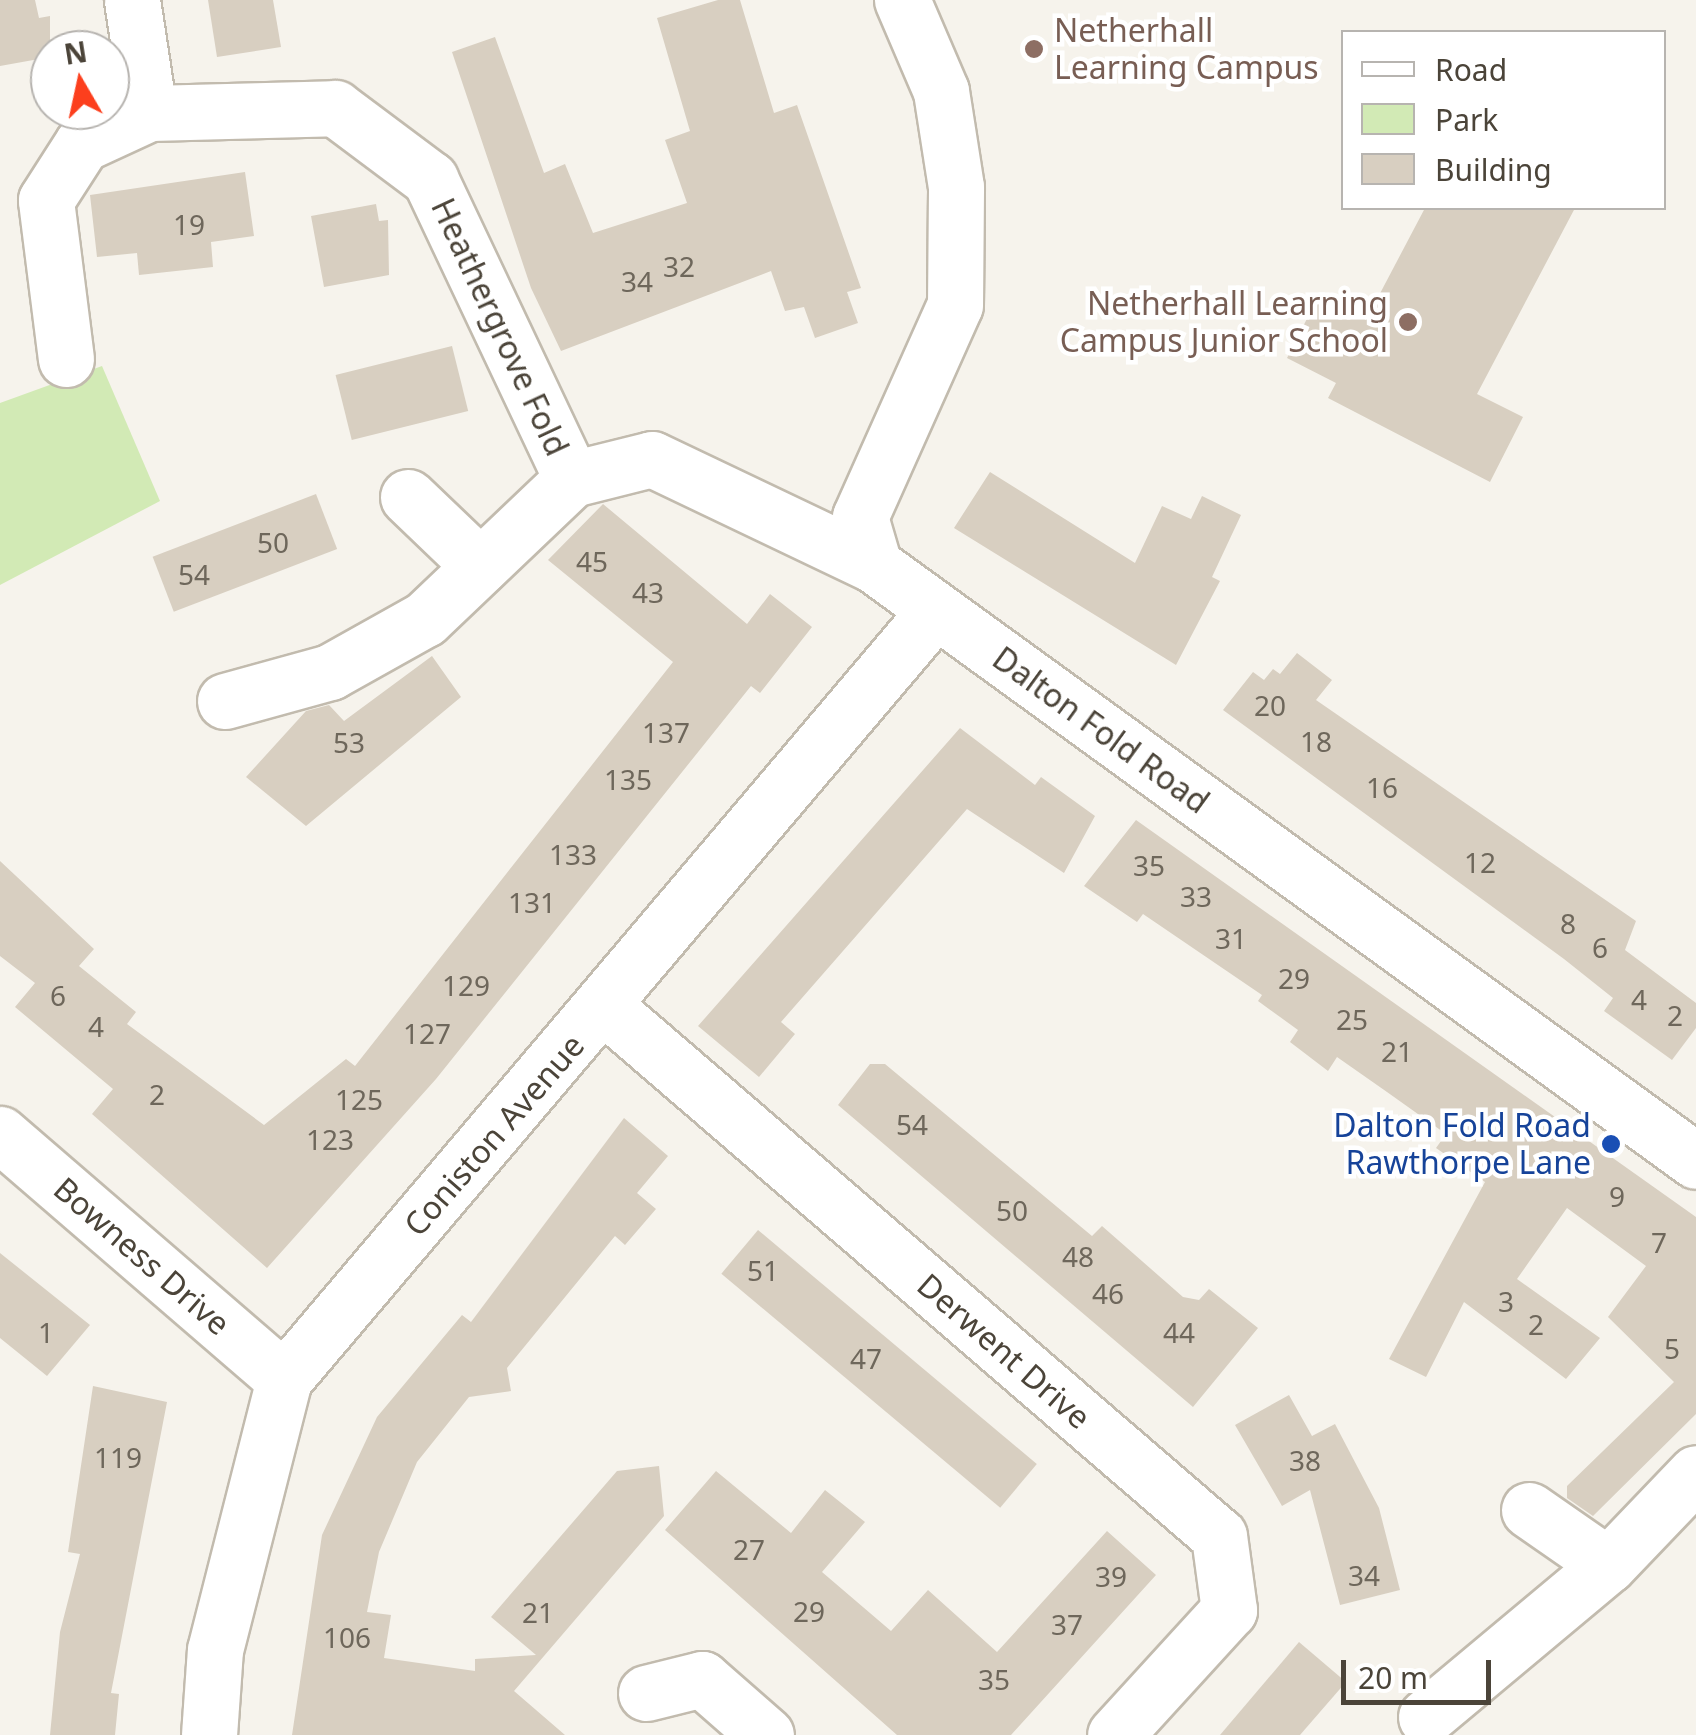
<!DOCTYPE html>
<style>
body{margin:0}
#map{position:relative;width:1696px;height:1735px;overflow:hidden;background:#f6f3ec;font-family:"Noto Sans",sans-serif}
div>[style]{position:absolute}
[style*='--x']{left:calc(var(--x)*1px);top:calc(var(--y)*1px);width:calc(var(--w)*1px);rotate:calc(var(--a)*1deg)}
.green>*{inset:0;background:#d2eab5}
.building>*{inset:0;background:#d8cfc1;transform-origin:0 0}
.roads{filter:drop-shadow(2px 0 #c2bbae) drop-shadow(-2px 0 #c2bbae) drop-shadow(0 2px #c2bbae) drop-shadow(0 -2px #c2bbae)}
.minor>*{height:55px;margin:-27.5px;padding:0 27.5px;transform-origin:27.5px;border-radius:27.5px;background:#fff}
.dots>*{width:28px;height:28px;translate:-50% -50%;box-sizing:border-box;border:5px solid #fff;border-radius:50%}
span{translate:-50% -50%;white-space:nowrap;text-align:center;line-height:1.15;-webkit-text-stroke:9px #fff;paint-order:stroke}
.number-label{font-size:28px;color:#6e675b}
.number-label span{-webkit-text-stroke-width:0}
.education-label{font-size:32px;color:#785e54}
.left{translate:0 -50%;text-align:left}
.right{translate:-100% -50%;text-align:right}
.street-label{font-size:32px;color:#4b4439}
.transit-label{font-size:32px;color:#164399}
.legend{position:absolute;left:1341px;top:30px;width:325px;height:180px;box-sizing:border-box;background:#fff;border:2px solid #b7b4b0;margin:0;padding:12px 18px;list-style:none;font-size:30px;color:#4b4439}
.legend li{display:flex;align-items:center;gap:20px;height:50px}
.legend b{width:50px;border:2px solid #b7b4b0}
.north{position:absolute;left:30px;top:30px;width:100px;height:100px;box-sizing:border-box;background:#fff;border:2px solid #b7b4b0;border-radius:50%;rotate:351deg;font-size:28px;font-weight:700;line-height:40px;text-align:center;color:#4b4439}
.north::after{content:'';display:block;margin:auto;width:35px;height:45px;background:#fc3f1d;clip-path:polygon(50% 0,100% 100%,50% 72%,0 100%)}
.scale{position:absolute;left:1341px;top:1660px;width:150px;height:45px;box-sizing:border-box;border:5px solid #4b4439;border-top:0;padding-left:12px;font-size:30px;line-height:35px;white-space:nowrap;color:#4b4439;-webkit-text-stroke:8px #fff;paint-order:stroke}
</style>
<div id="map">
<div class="green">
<div style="clip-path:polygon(102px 366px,160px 501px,0 585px,0 403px)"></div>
</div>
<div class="building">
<div style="clip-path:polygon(0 0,35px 0,39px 18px,50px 16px,50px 57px,0 66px)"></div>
<div style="clip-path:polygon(208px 0,273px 0,281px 47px,217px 57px)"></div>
<div style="clip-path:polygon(718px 0,740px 0,774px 113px,797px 105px,861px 288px,847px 292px,858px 323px,815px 338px,804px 307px,785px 311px,771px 271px,561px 351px,531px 288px,452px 52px,495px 37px,544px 173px,565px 164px,593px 233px,687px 203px,665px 140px,690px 131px,657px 18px)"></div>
<div style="clip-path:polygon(245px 172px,254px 236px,211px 242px,213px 267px,139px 275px,137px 253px,97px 257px,90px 195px)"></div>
<div style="clip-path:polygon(376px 204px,379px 221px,388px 220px,389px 275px,324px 287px,311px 216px)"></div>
<div style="clip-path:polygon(1425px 208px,1575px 208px,1477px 394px,1523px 417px,1490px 482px,1328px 398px,1336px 383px,1287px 358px,1319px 295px,1366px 320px)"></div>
<div style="left:452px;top:346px;width:67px;height:120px;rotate:76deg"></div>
<div style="clip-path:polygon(990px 472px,1135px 563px,1162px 506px,1191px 519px,1202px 496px,1241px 515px,1212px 577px,1220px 581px,1176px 665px,954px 528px)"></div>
<div style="left:316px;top:494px;width:59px;height:175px;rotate:69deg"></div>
<div style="clip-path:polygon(603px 504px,747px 624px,770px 594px,812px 627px,760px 693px,751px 686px,436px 1079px,267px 1268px,92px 1114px,113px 1089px,15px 1007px,35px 983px,0 956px,0 861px,94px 949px,79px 966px,136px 1012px,127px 1024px,264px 1125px,346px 1059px,355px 1066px,673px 662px,548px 560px)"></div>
<div style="clip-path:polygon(1297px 653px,1332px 680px,1316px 700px,1636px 921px,1625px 950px,1696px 1003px,1696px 1028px,1672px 1060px,1604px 1011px,1613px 998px,1564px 959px,1223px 710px,1253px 672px,1264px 680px,1273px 669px,1280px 674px)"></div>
<div style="clip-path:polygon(432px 656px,461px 697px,306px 826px,246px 777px,306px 711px,329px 705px,344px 721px)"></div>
<div style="clip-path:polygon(960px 728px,1035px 785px,1041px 777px,1095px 816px,1064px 873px,967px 809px,781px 1022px,795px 1034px,759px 1077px,698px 1026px)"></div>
<div style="clip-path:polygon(1136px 820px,1696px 1217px,1696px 1414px,1593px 1516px,1567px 1498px,1567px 1486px,1674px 1382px,1608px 1317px,1646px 1266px,1567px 1208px,1517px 1279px,1600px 1338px,1566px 1379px,1464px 1302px,1426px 1377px,1389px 1359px,1485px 1182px,1436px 1148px,1446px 1134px,1387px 1092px,1337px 1057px,1328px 1071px,1290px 1042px,1298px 1030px,1258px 1001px,1262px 995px,1143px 914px,1137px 922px,1084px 886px)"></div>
<div style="clip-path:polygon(870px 1064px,885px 1064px,1092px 1236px,1102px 1226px,1183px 1297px,1199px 1300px,1209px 1289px,1258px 1328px,1193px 1407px,838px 1105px)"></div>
<div style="clip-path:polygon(624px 1118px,668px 1156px,637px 1193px,656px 1209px,625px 1245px,615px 1236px,507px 1368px,511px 1391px,469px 1397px,417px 1462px,379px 1552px,367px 1612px,391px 1615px,384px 1658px,475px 1671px,475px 1659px,536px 1655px,491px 1617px,617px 1471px,659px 1466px,664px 1516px,514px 1691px,565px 1735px,292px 1735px,322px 1535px,377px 1417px,462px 1315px,471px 1322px)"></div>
<div style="left:758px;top:1230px;width:364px;height:57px;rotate:40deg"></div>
<div style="clip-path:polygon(0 1253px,90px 1325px,47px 1376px,0 1338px)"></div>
<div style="clip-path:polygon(93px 1386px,167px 1402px,111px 1693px,119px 1694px,115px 1735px,50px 1735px,60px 1632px,80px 1554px,68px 1552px)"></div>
<div style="clip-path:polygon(1289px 1395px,1312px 1436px,1335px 1424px,1379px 1508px,1400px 1590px,1340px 1605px,1310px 1490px,1282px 1506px,1235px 1425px)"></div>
<div style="clip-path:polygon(716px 1471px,791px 1533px,825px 1490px,865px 1522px,822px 1572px,891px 1631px,928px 1590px,997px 1652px,1107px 1531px,1156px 1575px,1011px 1735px,897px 1735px,665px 1530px)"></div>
<div style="clip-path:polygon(1299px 1642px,1346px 1682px,1300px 1735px,1220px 1735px)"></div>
</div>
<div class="roads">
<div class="minor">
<div style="--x:132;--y:0;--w:114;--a:81.4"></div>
<div style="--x:66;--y:359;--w:160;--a:-97.2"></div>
<div style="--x:46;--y:200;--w:67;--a:-57.3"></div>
<div style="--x:82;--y:144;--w:74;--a:-24.8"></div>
<div style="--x:149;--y:113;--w:186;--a:-1.5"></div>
<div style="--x:335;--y:108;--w:119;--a:36.8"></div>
<div style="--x:430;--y:179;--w:332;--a:64.7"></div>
<div style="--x:408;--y:497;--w:100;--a:43.8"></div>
<div style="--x:874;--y:565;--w:50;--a:-106.3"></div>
<div style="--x:860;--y:517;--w:232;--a:-65.9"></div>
<div style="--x:955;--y:305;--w:118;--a:-89.5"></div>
<div style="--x:956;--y:187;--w:97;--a:-98.9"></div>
<div style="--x:941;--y:91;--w:99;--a:-113.2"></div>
<div style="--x:225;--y:701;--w:109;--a:-15.4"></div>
<div style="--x:330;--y:672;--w:109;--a:-29.2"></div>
<div style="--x:425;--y:619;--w:203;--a:-43.6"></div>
<div style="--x:572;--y:479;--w:82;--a:-14"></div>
<div style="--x:652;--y:459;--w:246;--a:25.5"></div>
<div style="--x:874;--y:565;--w:1015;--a:35.94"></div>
<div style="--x:605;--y:1007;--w:810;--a:40.75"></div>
<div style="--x:1219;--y:1536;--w:75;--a:82.3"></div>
<div style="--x:1229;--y:1610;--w:169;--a:132.4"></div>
<div style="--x:0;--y:1134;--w:375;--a:40.8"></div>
<div style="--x:1529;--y:1510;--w:96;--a:34.8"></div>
<div style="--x:646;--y:1693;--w:58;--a:-14"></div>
<div style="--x:702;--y:1679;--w:85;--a:41.2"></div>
<div style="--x:1426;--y:1717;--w:237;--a:-39.9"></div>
<div style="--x:1608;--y:1565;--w:127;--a:-46.3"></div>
<div style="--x:209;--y:1735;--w:85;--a:-86"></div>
<div style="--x:215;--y:1650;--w:280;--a:-75.7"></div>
<div style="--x:284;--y:1379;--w:1008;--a:-49.71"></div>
</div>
</div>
<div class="dots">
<div style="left:1034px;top:49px;background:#8d6e63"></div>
<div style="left:1408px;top:322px;background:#8d6e63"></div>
<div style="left:1611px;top:1144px;background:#1a4fb4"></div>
</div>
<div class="number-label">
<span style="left:189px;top:224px">19</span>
<span style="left:679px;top:266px">32</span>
<span style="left:637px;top:281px">34</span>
<span style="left:273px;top:542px">50</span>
<span style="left:592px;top:561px">45</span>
<span style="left:194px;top:574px">54</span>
<span style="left:648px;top:592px">43</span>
<span style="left:1270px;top:705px">20</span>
<span style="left:666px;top:732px">137</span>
<span style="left:1316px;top:741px">18</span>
<span style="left:349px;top:742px">53</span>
<span style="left:628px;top:779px">135</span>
<span style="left:1382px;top:787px">16</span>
<span style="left:573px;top:854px">133</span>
<span style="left:1480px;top:862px">12</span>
<span style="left:1149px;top:865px">35</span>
<span style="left:1196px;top:896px">33</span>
<span style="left:532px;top:902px">131</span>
<span style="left:1568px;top:923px">8</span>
<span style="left:1231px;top:938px">31</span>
<span style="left:1600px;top:947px">6</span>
<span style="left:1294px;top:978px">29</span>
<span style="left:466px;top:985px">129</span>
<span style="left:58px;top:995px">6</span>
<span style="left:1639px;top:999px">4</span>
<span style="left:1675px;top:1015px">2</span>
<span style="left:1352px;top:1019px">25</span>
<span style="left:96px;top:1026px">4</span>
<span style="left:427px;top:1033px">127</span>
<span style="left:1397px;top:1051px">21</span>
<span style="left:157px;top:1094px">2</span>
<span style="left:359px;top:1099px">125</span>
<span style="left:912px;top:1124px">54</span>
<span style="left:330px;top:1139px">123</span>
<span style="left:1617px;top:1196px">9</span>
<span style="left:1012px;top:1210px">50</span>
<span style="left:1659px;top:1242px">7</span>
<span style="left:1078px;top:1256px">48</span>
<span style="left:763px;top:1270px">51</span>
<span style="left:1108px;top:1293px">46</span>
<span style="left:1506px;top:1301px">3</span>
<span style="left:1536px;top:1324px">2</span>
<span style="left:46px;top:1332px">1</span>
<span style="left:1179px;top:1332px">44</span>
<span style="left:1672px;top:1348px">5</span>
<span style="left:866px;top:1358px">47</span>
<span style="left:118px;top:1457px">119</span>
<span style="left:1305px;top:1460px">38</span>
<span style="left:749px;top:1549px">27</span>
<span style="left:1364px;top:1575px">34</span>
<span style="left:1111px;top:1576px">39</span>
<span style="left:809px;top:1611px">29</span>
<span style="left:538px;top:1612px">21</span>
<span style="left:1067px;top:1624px">37</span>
<span style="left:347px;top:1637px">106</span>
<span style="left:994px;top:1679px">35</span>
</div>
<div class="education-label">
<span class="left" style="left:1054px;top:49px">Netherhall<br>Learning Campus</span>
<span class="right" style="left:1388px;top:322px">Netherhall Learning<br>Campus Junior School</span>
</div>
<div class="street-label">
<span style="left:500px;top:327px;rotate:65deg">Heathergrove Fold</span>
<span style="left:1101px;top:730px;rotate:36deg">Dalton Fold Road</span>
<span style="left:494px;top:1135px;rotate:-49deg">Coniston Avenue</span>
<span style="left:142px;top:1256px;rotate:41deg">Bowness Drive</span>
<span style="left:1004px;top:1351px;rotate:41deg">Derwent Drive</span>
</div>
<div class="transit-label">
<span class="right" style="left:1591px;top:1144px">Dalton Fold Road<br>Rawthorpe Lane</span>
</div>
<ul class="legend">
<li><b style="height:12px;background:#fff"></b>Road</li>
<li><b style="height:28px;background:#d2eab5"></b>Park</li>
<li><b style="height:28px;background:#d8cfc1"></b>Building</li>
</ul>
<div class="north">N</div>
<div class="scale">20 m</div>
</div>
